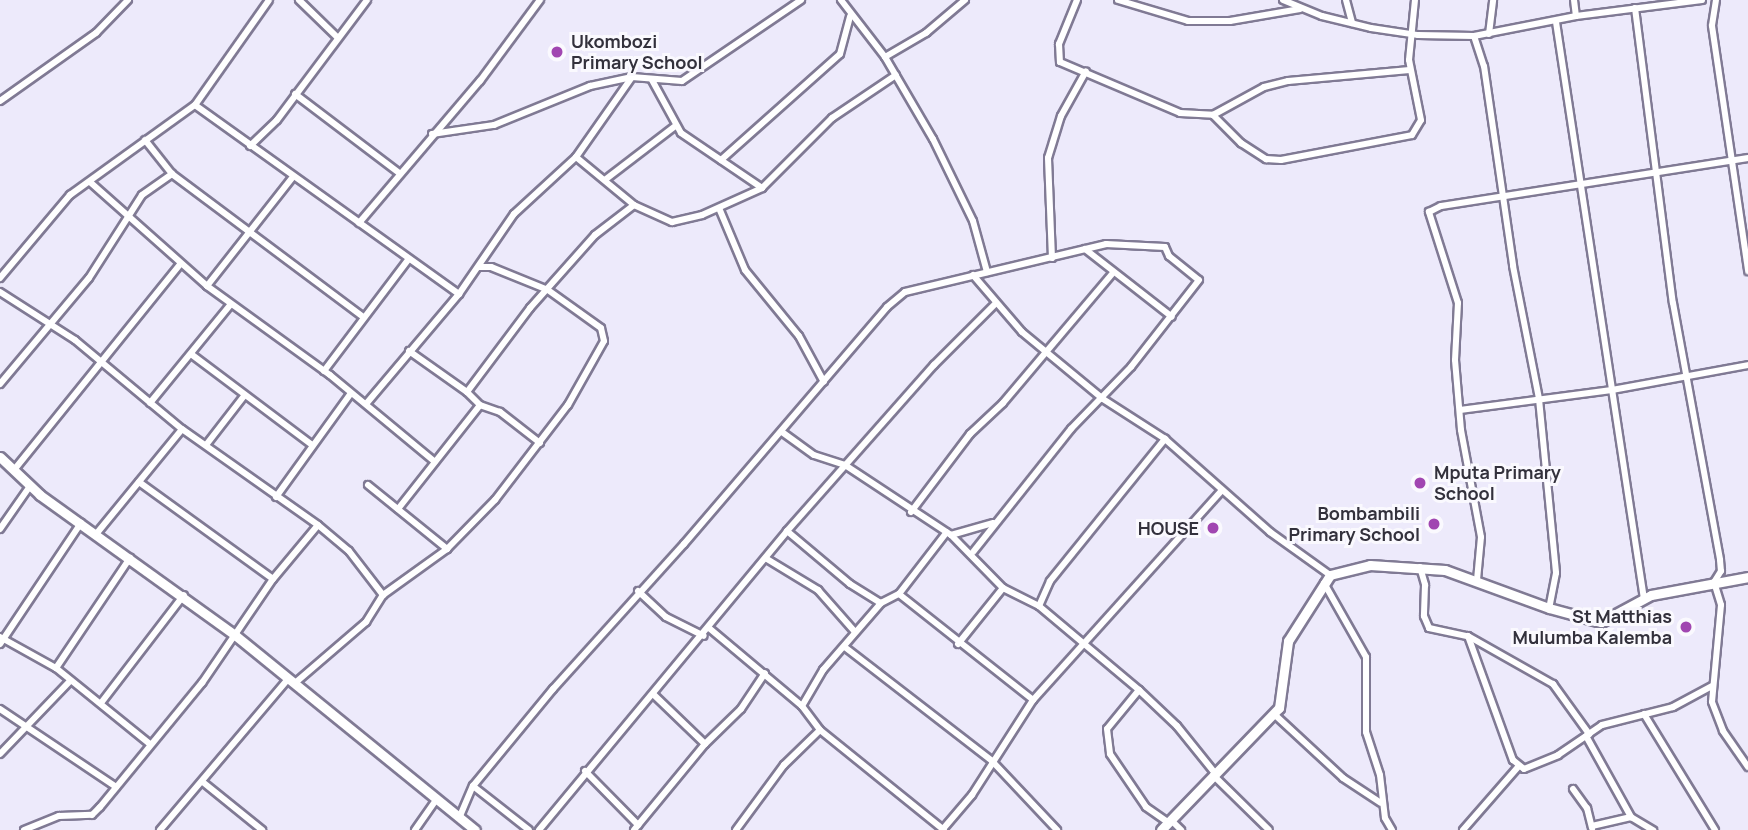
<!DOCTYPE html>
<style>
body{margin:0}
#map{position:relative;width:1748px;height:830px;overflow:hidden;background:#edeafb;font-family:Manrope,sans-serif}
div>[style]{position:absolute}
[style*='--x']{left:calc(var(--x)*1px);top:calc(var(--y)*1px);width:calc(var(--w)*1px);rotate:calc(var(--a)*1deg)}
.roads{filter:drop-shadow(2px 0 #807a94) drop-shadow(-2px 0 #807a94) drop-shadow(0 2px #807a94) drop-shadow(0 -2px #807a94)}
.street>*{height:6px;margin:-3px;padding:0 3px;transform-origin:3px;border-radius:3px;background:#fff}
.secondary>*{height:9px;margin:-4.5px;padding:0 4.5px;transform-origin:4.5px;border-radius:4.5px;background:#fff}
.dots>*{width:19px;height:19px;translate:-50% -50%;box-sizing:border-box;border:4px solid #faf9fe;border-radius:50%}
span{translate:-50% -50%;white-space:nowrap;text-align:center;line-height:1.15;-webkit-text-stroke:6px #faf9fe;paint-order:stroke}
.poi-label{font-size:18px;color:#33313c;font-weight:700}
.left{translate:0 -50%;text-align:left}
.right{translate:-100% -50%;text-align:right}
</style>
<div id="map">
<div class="roads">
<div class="street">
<div style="--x:299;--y:0;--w:54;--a:44.3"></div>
<div style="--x:841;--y:0;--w:72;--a:52.3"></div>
<div style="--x:885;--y:57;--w:95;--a:59.7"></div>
<div style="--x:933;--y:139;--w:91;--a:64"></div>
<div style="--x:973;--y:221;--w:53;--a:74.6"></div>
<div style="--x:1077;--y:0;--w:48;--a:112.2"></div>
<div style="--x:1059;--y:44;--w:18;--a:87"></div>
<div style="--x:1060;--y:62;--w:130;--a:23"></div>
<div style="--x:1180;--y:113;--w:33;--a:3"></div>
<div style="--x:1213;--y:115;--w:58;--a:-28.8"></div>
<div style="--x:1264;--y:87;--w:25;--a:-14"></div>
<div style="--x:1288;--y:81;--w:122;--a:-5.2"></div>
<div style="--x:1118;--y:0;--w:73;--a:16.7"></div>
<div style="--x:1188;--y:21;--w:42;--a:0"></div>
<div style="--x:1230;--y:21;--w:71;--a:-9.7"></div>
<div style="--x:1283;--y:0;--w:42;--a:22.3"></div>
<div style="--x:1322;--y:16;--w:50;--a:13.8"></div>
<div style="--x:1371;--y:28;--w:48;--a:8.5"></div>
<div style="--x:1418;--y:35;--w:56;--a:1"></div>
<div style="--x:1474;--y:36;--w:104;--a:-11.1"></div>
<div style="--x:1576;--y:16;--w:127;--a:-7.2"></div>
<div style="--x:1346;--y:0;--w:24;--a:75"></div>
<div style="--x:1574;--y:0;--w:16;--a:83"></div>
<div style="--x:1716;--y:0;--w:26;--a:99"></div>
<div style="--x:1712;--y:26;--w:248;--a:81.6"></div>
<div style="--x:1635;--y:8;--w:297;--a:82.7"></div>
<div style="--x:1673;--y:303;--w:261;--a:79.6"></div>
<div style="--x:1720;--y:560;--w:11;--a:85"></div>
<div style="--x:1721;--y:571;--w:13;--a:122"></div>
<div style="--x:1714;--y:582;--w:24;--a:73"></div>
<div style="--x:1721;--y:605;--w:97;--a:95.3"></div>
<div style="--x:1712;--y:702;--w:31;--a:69"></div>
<div style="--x:1723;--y:731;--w:44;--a:55.2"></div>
<div style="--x:1556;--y:22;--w:584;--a:81.33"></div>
<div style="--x:1489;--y:34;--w:34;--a:-83"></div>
<div style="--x:1474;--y:36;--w:32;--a:72"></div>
<div style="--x:1484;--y:66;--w:202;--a:81.7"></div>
<div style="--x:1513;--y:266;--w:136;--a:78.9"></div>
<div style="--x:1539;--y:399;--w:175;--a:84.4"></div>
<div style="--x:1556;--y:573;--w:36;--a:101"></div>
<div style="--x:885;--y:57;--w:48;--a:-30.3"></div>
<div style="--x:926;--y:33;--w:51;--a:-40.2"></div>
<div style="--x:652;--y:80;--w:60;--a:61.3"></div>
<div style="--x:681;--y:133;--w:98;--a:34.2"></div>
<div style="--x:295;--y:94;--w:131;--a:37.2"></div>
<div style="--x:0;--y:101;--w:118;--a:-35.3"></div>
<div style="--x:96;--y:33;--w:46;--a:-45.9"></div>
<div style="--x:195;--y:105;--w:325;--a:35.6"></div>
<div style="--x:1213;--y:115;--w:40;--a:45"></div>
<div style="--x:1241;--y:143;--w:30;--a:33"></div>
<div style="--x:1266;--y:159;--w:15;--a:4"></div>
<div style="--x:1281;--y:160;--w:133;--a:-10.8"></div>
<div style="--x:1412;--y:135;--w:17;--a:-59"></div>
<div style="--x:1421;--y:120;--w:61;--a:-101.3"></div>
<div style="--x:1409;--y:60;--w:60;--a:-84.3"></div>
<div style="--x:432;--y:134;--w:63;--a:-8.3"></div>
<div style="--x:494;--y:125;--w:104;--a:-22.1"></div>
<div style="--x:590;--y:86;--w:43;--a:-12.1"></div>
<div style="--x:632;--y:77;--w:50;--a:4.6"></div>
<div style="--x:682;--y:81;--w:144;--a:-34.2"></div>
<div style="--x:145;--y:140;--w:43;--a:51.5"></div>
<div style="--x:172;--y:174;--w:237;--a:36.8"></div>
<div style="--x:250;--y:146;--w:37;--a:-44"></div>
<div style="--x:277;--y:120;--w:150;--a:-53.1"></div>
<div style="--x:576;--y:157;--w:75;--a:39.6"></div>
<div style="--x:721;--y:160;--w:159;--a:-41.7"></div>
<div style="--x:840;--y:54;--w:39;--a:-75"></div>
<div style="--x:606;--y:179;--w:86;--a:-37.4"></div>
<div style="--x:90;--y:182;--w:157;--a:41.6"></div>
<div style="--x:207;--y:286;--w:152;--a:35.9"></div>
<div style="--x:330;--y:375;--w:136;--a:39.6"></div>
<div style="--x:719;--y:208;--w:67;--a:67.2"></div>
<div style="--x:745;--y:270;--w:85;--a:50.7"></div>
<div style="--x:799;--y:336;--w:52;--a:61.5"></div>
<div style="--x:359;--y:223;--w:187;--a:-49.6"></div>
<div style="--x:480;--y:81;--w:101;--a:-53.5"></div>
<div style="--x:1085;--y:249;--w:110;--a:38"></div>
<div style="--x:1052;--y:258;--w:100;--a:-92.3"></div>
<div style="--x:1048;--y:158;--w:44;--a:-72.8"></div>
<div style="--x:1061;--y:116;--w:51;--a:-60.9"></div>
<div style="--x:973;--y:275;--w:75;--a:49.3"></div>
<div style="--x:1022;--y:332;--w:105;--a:39.6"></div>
<div style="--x:1103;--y:399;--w:74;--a:32.8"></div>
<div style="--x:1165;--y:439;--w:140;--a:41.5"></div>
<div style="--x:1270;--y:532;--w:74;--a:35.6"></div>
<div style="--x:0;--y:278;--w:109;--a:-49.9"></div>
<div style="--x:70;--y:195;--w:154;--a:-35.8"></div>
<div style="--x:195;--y:105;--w:128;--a:-54.8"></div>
<div style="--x:207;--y:286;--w:137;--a:-51.8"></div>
<div style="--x:0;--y:292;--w:89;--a:32.6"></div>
<div style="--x:75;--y:340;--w:139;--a:39.8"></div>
<div style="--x:182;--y:429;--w:166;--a:35.2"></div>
<div style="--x:318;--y:525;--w:40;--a:40"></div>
<div style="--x:349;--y:551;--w:56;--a:52.3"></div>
<div style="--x:409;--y:351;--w:71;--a:35.3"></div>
<div style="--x:191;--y:354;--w:150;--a:36.9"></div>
<div style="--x:324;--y:371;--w:139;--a:-52.9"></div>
<div style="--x:0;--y:384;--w:138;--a:-50"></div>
<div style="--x:89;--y:278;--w:98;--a:-57.4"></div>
<div style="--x:142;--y:195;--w:37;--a:-35"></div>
<div style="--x:150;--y:403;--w:128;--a:-50.7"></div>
<div style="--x:366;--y:404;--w:144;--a:-49.8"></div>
<div style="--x:459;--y:294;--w:97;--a:-55.5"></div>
<div style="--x:514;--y:214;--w:84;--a:-42.6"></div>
<div style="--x:576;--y:157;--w:98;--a:-55"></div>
<div style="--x:1460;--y:410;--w:153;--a:-7.5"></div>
<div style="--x:1612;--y:390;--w:138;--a:-10.4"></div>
<div style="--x:782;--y:432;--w:39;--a:36"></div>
<div style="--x:814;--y:455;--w:33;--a:18"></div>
<div style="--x:845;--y:465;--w:127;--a:33.4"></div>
<div style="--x:951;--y:535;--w:74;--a:45.5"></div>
<div style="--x:1003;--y:588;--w:40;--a:26.6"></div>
<div style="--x:1039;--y:606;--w:131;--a:40"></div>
<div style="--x:1139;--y:690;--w:52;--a:43.5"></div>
<div style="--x:1177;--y:726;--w:59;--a:51.2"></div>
<div style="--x:540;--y:443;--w:51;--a:-142.2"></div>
<div style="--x:500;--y:412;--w:21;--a:-161"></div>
<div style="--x:480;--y:405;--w:18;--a:-135"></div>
<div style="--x:467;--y:392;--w:105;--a:-53.1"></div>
<div style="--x:530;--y:308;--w:98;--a:-48.3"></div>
<div style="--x:595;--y:235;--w:49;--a:-37.6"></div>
<div style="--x:634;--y:205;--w:42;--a:24.1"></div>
<div style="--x:672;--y:222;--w:31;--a:-13"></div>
<div style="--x:702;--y:215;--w:66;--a:-24.2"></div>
<div style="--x:762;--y:188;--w:99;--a:-45"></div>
<div style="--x:832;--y:118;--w:77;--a:-33.9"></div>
<div style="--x:206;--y:445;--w:62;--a:-52.2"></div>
<div style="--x:14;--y:470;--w:265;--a:-51.1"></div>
<div style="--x:139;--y:482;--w:165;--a:35.9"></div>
<div style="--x:368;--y:485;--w:102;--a:39"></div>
<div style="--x:276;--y:497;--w:128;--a:-54.2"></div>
<div style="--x:398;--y:509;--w:132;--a:-51.7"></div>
<div style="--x:911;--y:512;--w:98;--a:-52.9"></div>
<div style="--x:970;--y:434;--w:45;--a:-43.2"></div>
<div style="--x:1003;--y:403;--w:169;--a:-49.8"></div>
<div style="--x:0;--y:529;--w:52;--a:-55.1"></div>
<div style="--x:787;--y:531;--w:82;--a:40.1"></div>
<div style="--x:850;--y:584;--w:36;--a:32"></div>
<div style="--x:97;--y:533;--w:134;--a:-50.7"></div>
<div style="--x:951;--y:535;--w:44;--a:-15.9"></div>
<div style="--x:767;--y:559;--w:60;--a:31.3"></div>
<div style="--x:818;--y:590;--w:56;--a:48.6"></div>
<div style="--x:1420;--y:567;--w:19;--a:74"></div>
<div style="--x:1425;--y:585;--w:31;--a:92"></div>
<div style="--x:1424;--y:616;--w:13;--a:67"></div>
<div style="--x:1429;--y:628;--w:40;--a:12"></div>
<div style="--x:1468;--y:636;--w:98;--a:29.5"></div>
<div style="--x:1553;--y:684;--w:62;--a:54.2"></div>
<div style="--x:1477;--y:580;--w:43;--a:-84.7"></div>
<div style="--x:1481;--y:537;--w:109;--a:-100.6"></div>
<div style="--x:1461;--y:430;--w:70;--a:-94.9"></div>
<div style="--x:1455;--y:360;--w:57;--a:-87"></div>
<div style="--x:1458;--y:303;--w:96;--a:-107.7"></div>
<div style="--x:1429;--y:212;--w:13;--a:-27"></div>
<div style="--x:1441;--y:206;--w:311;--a:-8.9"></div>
<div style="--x:1324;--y:583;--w:85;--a:60.4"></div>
<div style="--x:1366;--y:657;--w:75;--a:90"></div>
<div style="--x:1366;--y:732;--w:45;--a:72"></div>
<div style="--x:1380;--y:775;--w:43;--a:83.4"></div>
<div style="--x:1385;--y:818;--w:14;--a:60"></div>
<div style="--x:638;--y:591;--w:38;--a:43"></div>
<div style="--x:666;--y:617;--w:42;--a:26.6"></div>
<div style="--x:899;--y:594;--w:171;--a:38.3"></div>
<div style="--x:1039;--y:606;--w:27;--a:-66"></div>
<div style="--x:1050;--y:581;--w:183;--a:-51"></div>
<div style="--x:709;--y:628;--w:121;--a:40"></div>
<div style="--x:802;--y:706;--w:30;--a:53"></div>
<div style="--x:820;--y:730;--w:159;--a:38.9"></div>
<div style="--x:1468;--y:636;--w:132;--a:70.1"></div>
<div style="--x:1513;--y:760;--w:14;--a:39"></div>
<div style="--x:1524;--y:769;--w:37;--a:-22"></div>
<div style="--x:1558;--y:755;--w:53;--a:-34.3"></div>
<div style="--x:1602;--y:725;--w:73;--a:-14.2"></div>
<div style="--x:1673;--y:707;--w:44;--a:-28.3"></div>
<div style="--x:0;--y:637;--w:64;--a:29"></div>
<div style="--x:56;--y:668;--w:121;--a:39"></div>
<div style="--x:0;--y:644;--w:146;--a:-56.2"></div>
<div style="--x:958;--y:644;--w:72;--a:-51.2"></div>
<div style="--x:846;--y:648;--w:185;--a:37.7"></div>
<div style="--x:992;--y:761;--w:95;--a:46.7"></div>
<div style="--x:56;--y:668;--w:133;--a:-56.1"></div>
<div style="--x:295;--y:683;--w:94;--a:-40.7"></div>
<div style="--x:366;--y:622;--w:32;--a:-58"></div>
<div style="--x:383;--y:595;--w:79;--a:-35.7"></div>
<div style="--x:447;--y:549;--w:69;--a:-45.6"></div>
<div style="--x:495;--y:500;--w:120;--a:-52.5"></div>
<div style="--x:568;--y:405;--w:73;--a:-60.6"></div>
<div style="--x:604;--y:341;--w:13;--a:-103"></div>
<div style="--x:601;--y:328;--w:65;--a:-144.4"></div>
<div style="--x:548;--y:290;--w:61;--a:-158"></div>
<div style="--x:491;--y:267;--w:12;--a:180"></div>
<div style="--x:1139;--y:690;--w:50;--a:129.4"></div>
<div style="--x:1107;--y:729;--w:25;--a:83"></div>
<div style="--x:1110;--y:754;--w:64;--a:55.8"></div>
<div style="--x:1146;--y:807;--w:28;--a:35"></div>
<div style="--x:101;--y:703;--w:136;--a:-52.5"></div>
<div style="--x:802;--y:706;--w:42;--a:-59.7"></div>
<div style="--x:823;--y:670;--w:89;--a:-49.1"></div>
<div style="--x:881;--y:603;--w:20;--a:-27"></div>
<div style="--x:899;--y:594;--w:78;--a:-52.3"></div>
<div style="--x:0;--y:709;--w:140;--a:33.9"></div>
<div style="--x:1274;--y:714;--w:94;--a:42.8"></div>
<div style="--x:1343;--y:778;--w:45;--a:33.3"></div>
<div style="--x:1644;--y:714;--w:136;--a:58.5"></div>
<div style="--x:1586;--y:736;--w:93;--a:60.9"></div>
<div style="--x:705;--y:744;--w:50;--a:-44.2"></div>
<div style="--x:741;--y:709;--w:43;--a:-56.3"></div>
<div style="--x:0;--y:754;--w:101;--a:-46.2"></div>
<div style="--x:585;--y:771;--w:76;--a:45.5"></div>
<div style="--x:1213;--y:775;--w:78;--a:44.5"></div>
<div style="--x:204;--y:783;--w:75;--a:39"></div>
<div style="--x:473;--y:786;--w:71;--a:38.2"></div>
<div style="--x:1573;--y:789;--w:24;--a:54"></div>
<div style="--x:1587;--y:808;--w:21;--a:76"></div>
<div style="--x:460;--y:816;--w:33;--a:-67"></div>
<div style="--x:473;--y:786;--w:126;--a:-50.5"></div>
<div style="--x:553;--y:689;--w:195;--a:-47.9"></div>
<div style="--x:684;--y:544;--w:312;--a:-49.4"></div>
<div style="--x:887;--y:307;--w:23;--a:-40"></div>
<div style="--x:905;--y:292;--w:207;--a:-13.4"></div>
<div style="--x:1106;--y:244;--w:59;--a:2.9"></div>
<div style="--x:1165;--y:247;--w:10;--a:66"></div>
<div style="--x:1169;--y:256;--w:38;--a:39"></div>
<div style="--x:1199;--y:280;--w:110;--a:128"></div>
<div style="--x:1131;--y:367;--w:86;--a:134.1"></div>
<div style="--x:1071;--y:429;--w:157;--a:128.5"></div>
<div style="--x:1172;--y:821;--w:13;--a:45"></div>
<div style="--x:1592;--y:826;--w:40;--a:-13"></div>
<div style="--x:1631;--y:817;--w:26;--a:31"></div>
<div style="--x:943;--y:829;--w:45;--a:-49.5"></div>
<div style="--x:972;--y:795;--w:113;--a:-57.3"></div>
<div style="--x:1033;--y:700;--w:281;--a:-48"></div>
<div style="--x:24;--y:830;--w:38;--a:-22"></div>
<div style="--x:59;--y:816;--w:33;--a:-2"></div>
<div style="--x:92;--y:815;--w:11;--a:-45"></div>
<div style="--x:100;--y:807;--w:161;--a:-50.6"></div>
<div style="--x:202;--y:683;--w:126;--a:-55.7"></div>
<div style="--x:273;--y:579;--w:70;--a:-50.2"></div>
<div style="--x:160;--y:830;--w:199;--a:-49.7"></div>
<div style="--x:415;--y:830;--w:38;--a:-55"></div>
<div style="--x:539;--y:830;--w:388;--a:-50.3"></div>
<div style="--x:787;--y:531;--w:222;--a:-48.5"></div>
<div style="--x:934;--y:365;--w:86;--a:-45"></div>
<div style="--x:634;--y:830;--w:112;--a:-50.5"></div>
<div style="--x:705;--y:744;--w:71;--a:-136.1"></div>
<div style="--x:736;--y:830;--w:81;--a:-53.6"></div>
<div style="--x:784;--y:765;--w:50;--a:-44.2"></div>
<div style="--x:1463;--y:830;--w:84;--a:-48.9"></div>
</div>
<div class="secondary">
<div style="--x:0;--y:457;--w:55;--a:43.5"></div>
<div style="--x:40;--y:495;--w:240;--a:35.7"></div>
<div style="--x:235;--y:635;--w:309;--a:39.1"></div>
<div style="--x:1161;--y:830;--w:170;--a:-46"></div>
<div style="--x:1279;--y:708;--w:68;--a:-82.3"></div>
<div style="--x:1288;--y:641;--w:78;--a:-57.5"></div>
<div style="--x:1330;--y:575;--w:41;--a:-14"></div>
<div style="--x:1370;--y:565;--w:75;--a:3.8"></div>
<div style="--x:1445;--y:570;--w:111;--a:20.1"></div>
<div style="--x:1549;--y:608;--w:54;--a:15.1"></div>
<div style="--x:1601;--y:622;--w:57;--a:-28.4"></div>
<div style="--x:1651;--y:595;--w:99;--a:-10.5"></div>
</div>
</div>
<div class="dots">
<div style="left:557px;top:52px;background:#a146b1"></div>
<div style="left:1420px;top:483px;background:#a146b1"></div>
<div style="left:1434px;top:524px;background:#a146b1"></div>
<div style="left:1213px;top:528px;background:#a146b1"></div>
<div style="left:1686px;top:627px;background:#a146b1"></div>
</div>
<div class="poi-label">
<span class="left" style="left:571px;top:52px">Ukombozi<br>Primary School</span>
<span class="left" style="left:1434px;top:483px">Mputa Primary<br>School</span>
<span class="right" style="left:1420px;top:524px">Bombambili<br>Primary School</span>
<span class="right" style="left:1199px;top:528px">HOUSE</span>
<span class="right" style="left:1672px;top:627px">St Matthias<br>Mulumba Kalemba</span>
</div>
</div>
